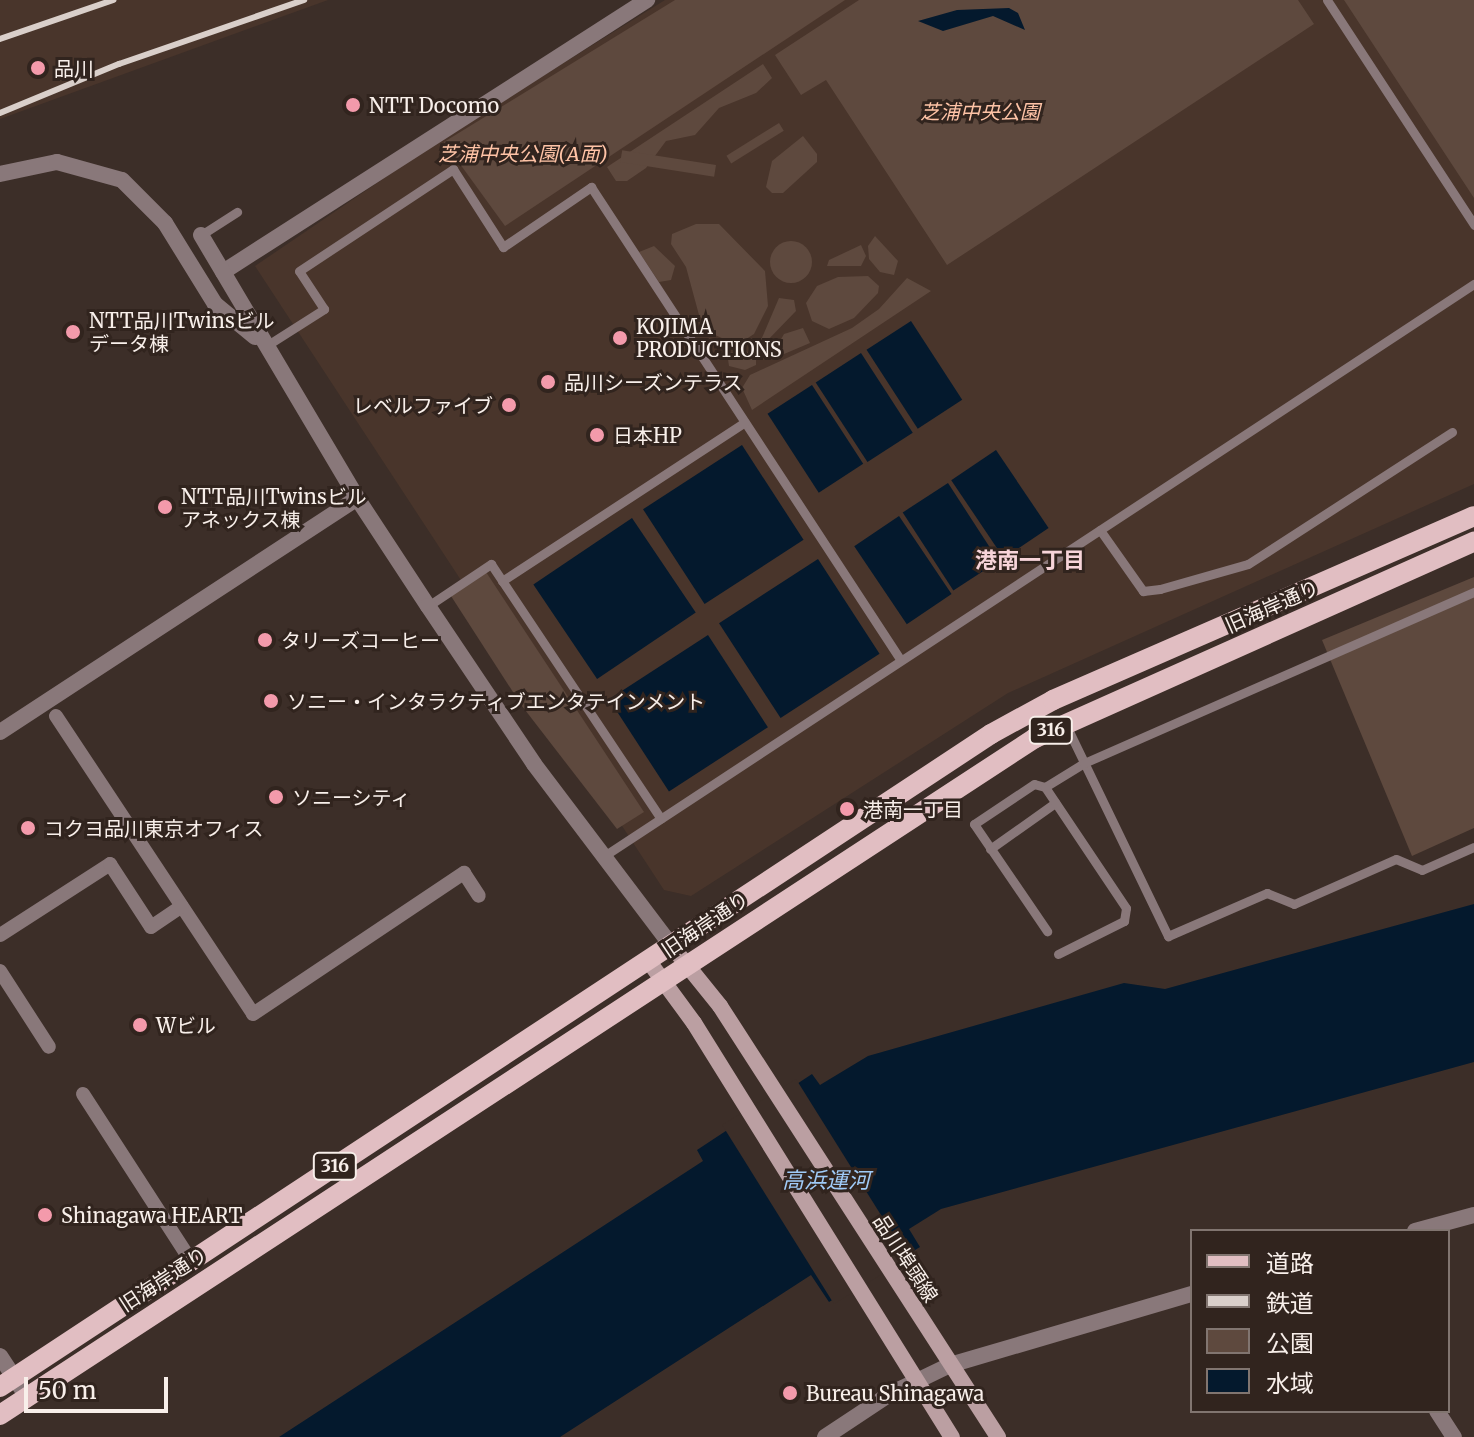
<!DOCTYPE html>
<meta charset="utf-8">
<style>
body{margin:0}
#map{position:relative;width:1474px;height:1437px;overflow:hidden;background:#3c2e28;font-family:Merriweather,"Noto Sans JP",serif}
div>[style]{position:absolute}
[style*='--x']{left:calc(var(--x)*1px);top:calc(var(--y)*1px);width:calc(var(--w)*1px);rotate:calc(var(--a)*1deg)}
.built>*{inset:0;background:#49352b}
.green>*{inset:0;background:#5e493e;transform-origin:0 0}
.round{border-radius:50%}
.water>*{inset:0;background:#04192d;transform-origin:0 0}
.pier>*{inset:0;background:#3c2e28;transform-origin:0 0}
.service>*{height:9px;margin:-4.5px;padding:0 4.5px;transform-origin:4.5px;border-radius:4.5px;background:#89787a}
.pedestrian>*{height:14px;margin:-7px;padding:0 7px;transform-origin:7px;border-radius:7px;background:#89787a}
.minor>*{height:16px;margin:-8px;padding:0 8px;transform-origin:8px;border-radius:8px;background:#89787a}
.tertiary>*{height:16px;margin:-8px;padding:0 8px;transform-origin:8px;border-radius:8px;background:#89787a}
.secondary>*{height:16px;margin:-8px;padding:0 8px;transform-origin:8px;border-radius:8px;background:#bb9fa2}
.primary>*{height:20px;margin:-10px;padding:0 10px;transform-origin:10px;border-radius:10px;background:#e1bec2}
.rail>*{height:6px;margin:-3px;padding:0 3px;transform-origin:3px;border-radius:3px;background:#d9cfca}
.dots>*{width:22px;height:22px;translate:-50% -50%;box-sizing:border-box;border:4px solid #31241e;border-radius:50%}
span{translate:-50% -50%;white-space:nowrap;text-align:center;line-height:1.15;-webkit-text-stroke:6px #31241e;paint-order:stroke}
.shield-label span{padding:2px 6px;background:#31241e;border:2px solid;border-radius:6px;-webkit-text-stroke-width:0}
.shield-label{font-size:18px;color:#f8efea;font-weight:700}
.poi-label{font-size:20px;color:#f8efea}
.left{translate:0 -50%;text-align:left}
.right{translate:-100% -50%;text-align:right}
.park-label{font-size:20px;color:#fec3a6;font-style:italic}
.street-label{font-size:20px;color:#f8efea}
.neighbourhood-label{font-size:22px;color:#f7d4d9;font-weight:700}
.water-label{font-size:22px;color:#a0cbf8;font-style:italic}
.legend{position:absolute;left:1190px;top:1229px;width:260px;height:184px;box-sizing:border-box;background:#31241e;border:2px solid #817570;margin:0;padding:10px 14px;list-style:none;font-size:24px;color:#f8efea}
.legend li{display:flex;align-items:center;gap:16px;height:40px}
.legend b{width:40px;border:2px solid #817570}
.scale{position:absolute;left:24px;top:1377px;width:144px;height:36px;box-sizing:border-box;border:4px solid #f8efea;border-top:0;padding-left:10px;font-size:24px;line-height:28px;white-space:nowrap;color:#f8efea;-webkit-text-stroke:6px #31241e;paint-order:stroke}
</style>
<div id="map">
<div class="built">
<div style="clip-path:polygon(0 0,328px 0,0 119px)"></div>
<div style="clip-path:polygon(665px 0,1474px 0,1474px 484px,1008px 693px,691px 896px,664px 890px,255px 266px,446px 136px)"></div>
</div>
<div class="green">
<div style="clip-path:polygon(675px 0,845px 0,505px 226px,444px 142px)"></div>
<div style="clip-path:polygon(859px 0,1298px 0,1314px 24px,947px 265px,826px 80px,801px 95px,775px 55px)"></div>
<div style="clip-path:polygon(1344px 0,1474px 0,1474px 198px)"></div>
<div style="clip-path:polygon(763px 64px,772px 78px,756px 93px,719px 108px,695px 135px,666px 141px,646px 168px,627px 181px,616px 181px,607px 167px)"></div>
<div style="left:779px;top:123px;width:9px;height:62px;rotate:58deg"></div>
<div style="clip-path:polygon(803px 136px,817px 154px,817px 162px,783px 193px,772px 193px,766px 187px,772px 161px)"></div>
<div style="left:716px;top:165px;width:12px;height:95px;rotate:99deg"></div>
<div style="clip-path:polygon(696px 224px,719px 224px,765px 271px,768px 306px,754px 334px,737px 345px,713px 334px,699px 315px,686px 267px,671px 244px,672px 234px)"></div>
<div style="clip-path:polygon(875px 236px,898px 261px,894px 275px,880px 272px,869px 259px,868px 246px)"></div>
<div class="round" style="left:770px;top:241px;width:42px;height:42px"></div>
<div style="clip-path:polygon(861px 245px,866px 256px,861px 266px,827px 266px,829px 260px)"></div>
<div style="clip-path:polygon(654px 246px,675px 266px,671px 280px,659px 282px,639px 252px)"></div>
<div style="clip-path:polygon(868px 276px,879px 286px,878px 293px,854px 318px,829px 329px,812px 321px,806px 303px,817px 286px,838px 277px)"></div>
<div style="clip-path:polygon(907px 278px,931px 291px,752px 410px,742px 388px,750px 375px,852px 328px,879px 309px)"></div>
<div style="clip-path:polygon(779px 298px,794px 300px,796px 311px,764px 344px,761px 340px)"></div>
<div style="clip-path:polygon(803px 328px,810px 343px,777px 357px,772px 355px,784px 334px)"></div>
<div style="clip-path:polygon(744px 350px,756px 356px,756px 365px,745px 370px,729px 366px,727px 353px)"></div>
<div style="clip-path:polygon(486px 572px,644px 812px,617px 829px,522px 706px,451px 596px)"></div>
<div style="clip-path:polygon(1474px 577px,1474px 828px,1412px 856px,1322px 640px)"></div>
</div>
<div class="water">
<div style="clip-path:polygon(1009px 8px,1018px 13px,1025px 30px,993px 16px,943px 31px,918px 21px,957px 10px)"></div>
<div style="left:911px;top:321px;width:94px;height:53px;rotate:57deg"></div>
<div style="left:861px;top:353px;width:95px;height:54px;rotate:57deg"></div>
<div style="left:812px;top:385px;width:94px;height:53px;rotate:57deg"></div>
<div style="left:742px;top:445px;width:113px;height:118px;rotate:57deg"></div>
<div style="left:996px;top:450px;width:94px;height:54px;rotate:56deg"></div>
<div style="left:948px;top:483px;width:93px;height:54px;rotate:57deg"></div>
<div style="left:899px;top:516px;width:94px;height:54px;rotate:56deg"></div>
<div style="left:632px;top:518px;width:114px;height:119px;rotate:56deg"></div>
<div style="left:818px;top:559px;width:113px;height:118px;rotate:57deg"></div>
<div style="left:708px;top:635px;width:110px;height:118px;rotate:57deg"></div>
<div style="clip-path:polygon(1474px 904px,1474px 1062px,941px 1209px,909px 1229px,920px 1247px,829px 1302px,811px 1275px,560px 1437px,279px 1437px,703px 1161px,697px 1150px,812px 1074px,820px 1085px,868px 1056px,1124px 983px,1165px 989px)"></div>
</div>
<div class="pier">
<div style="left:796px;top:1079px;width:211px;height:87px;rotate:58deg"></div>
</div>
<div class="service">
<div style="--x:1327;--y:0;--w:269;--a:56.8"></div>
<div style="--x:201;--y:235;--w:43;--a:-32.6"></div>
<div style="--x:266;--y:346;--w:69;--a:-32.5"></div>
<div style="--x:324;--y:309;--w:45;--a:-123.3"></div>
<div style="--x:299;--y:271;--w:185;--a:-33.5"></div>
<div style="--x:453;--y:169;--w:93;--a:57.3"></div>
<div style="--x:503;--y:247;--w:107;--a:-34.3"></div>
<div style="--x:591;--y:187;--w:564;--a:56.79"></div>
<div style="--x:1100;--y:530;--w:75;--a:54.8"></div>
<div style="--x:1143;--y:591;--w:17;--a:-7"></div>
<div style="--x:1160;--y:589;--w:91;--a:-15.9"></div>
<div style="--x:1248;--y:564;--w:243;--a:-32.9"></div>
<div style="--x:502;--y:581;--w:290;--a:-33.2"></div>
<div style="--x:428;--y:606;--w:76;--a:-33.7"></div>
<div style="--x:491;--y:564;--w:306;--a:56.3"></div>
<div style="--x:1065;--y:723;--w:237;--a:64.2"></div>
<div style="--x:1168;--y:936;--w:108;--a:-23.5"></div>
<div style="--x:1267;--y:893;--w:29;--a:22"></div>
<div style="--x:1294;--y:904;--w:111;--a:-23.8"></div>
<div style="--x:1396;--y:859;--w:28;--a:23"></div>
<div style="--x:1422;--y:870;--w:57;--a:-23.9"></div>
<div style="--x:1045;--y:787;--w:11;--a:-165"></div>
<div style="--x:1034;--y:784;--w:72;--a:146.3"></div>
<div style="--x:974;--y:824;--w:130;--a:55.7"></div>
<div style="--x:990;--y:849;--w:80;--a:-35.3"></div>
<div style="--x:601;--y:858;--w:1045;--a:-33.33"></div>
<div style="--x:1058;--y:954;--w:74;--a:-26.6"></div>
<div style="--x:1124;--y:921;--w:13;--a:-81"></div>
<div style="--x:1126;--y:908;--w:146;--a:-123.8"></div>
<div style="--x:1045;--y:787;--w:46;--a:-31.6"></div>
<div style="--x:1084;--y:763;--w:426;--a:-23.7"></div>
</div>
<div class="pedestrian">
<div style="--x:56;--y:716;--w:357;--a:56.5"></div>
<div style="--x:253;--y:1014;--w:254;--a:-33.8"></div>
<div style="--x:464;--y:873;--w:27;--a:57"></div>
<div style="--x:0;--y:935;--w:131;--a:-32.8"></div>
<div style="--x:110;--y:864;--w:75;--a:56.9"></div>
<div style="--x:151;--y:927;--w:37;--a:-34"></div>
<div style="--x:0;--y:971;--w:90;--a:57.2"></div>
<div style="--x:83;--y:1094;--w:199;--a:57.1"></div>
</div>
<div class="minor">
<div style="--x:223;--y:272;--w:504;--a:-32.68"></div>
<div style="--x:0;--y:732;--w:427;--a:-33.2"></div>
</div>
<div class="tertiary">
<div style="--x:0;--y:174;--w:58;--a:-11.9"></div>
<div style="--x:57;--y:162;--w:67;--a:15.5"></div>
<div style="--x:122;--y:180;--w:61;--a:45"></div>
<div style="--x:165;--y:223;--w:95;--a:58.3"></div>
<div style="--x:215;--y:304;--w:52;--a:39.5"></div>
<div style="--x:201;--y:235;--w:306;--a:59.3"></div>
<div style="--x:357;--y:498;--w:129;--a:56.7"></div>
<div style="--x:428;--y:606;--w:190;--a:56.1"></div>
<div style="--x:534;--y:764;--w:226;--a:52.9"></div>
<div style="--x:1415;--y:1231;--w:61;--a:-15.2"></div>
<div style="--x:0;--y:1356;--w:49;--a:56.6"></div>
<div style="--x:1437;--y:1411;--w:31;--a:57"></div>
<div style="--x:825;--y:1437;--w:78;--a:-33.5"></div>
<div style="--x:890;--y:1394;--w:67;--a:-25.8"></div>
<div style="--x:950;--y:1365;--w:252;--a:-16.4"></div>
</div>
<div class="secondary">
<div style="--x:670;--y:944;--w:80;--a:51.1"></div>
<div style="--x:720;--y:1006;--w:513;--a:57.18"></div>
<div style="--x:647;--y:959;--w:79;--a:53.7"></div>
<div style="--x:694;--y:1023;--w:488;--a:58.1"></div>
</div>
<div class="primary">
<div style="--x:0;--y:1387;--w:1187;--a:-33.38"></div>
<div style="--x:991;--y:734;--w:71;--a:-28.7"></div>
<div style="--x:1053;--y:700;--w:459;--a:-23.6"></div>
<div style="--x:0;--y:1415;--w:1237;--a:-33.19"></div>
<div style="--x:1035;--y:738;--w:481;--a:-24.1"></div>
</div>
<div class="rail">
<div style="--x:0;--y:39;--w:120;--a:-19"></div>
<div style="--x:0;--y:113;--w:129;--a:-22.4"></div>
<div style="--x:119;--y:64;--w:196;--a:-19.1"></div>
</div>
<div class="dots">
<div style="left:38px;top:68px;background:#f39aab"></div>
<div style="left:353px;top:105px;background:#f39aab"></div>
<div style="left:73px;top:332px;background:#f39aab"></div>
<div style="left:620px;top:338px;background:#f39aab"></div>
<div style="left:548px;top:382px;background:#f39aab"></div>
<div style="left:509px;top:405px;background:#f39aab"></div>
<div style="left:597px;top:435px;background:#f39aab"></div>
<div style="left:165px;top:507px;background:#f39aab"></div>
<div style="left:265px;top:640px;background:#f39aab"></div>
<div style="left:271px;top:701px;background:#f39aab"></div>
<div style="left:276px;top:797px;background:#f39aab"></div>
<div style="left:847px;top:809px;background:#f39aab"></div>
<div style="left:28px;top:828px;background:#f39aab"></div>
<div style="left:140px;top:1025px;background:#f39aab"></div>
<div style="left:45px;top:1215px;background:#f39aab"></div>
<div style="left:790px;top:1393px;background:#f39aab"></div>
</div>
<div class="shield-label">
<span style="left:1051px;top:730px">316</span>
<span style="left:335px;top:1166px">316</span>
</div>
<div class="poi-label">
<span class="left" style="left:54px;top:68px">品川</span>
<span class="left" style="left:369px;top:105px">NTT Docomo</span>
<span class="left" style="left:89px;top:332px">NTT品川Twinsビル<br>データ棟</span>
<span class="left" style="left:636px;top:338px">KOJIMA<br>PRODUCTIONS</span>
<span class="left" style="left:564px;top:382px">品川シーズンテラス</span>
<span class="right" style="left:493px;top:405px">レベルファイブ</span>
<span class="left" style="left:613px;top:435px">日本HP</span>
<span class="left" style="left:181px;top:508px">NTT品川Twinsビル<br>アネックス棟</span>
<span class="left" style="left:281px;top:640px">タリーズコーヒー</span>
<span class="left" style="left:287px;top:701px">ソニー・インタラクティブエンタテインメント</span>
<span class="left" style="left:292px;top:797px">ソニーシティ</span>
<span class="left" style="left:863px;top:809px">港南一丁目</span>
<span class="left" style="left:44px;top:828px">コクヨ品川東京オフィス</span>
<span class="left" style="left:156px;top:1025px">Wビル</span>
<span class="left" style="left:61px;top:1215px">Shinagawa HEART</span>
<span class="left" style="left:806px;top:1393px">Bureau Shinagawa</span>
</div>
<div class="park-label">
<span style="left:980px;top:111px">芝浦中央公園</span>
<span style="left:523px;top:153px">芝浦中央公園(A面)</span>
</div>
<div class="street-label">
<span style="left:1272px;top:606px;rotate:-24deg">旧海岸通り</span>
<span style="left:705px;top:924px;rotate:-34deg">旧海岸通り</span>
<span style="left:906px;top:1258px;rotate:57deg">品川埠頭線</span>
<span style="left:163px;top:1279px;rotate:-33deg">旧海岸通り</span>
</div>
<div class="neighbourhood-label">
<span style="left:1030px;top:561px">港南一丁目</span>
</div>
<div class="water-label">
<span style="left:826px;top:1181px">高浜運河</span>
</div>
<ul class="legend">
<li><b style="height:10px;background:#e1bec2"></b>道路</li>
<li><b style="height:10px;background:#d9cfca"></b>鉄道</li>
<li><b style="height:22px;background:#5e493e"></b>公園</li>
<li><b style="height:22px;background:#04192d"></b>水域</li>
</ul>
<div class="scale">50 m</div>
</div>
